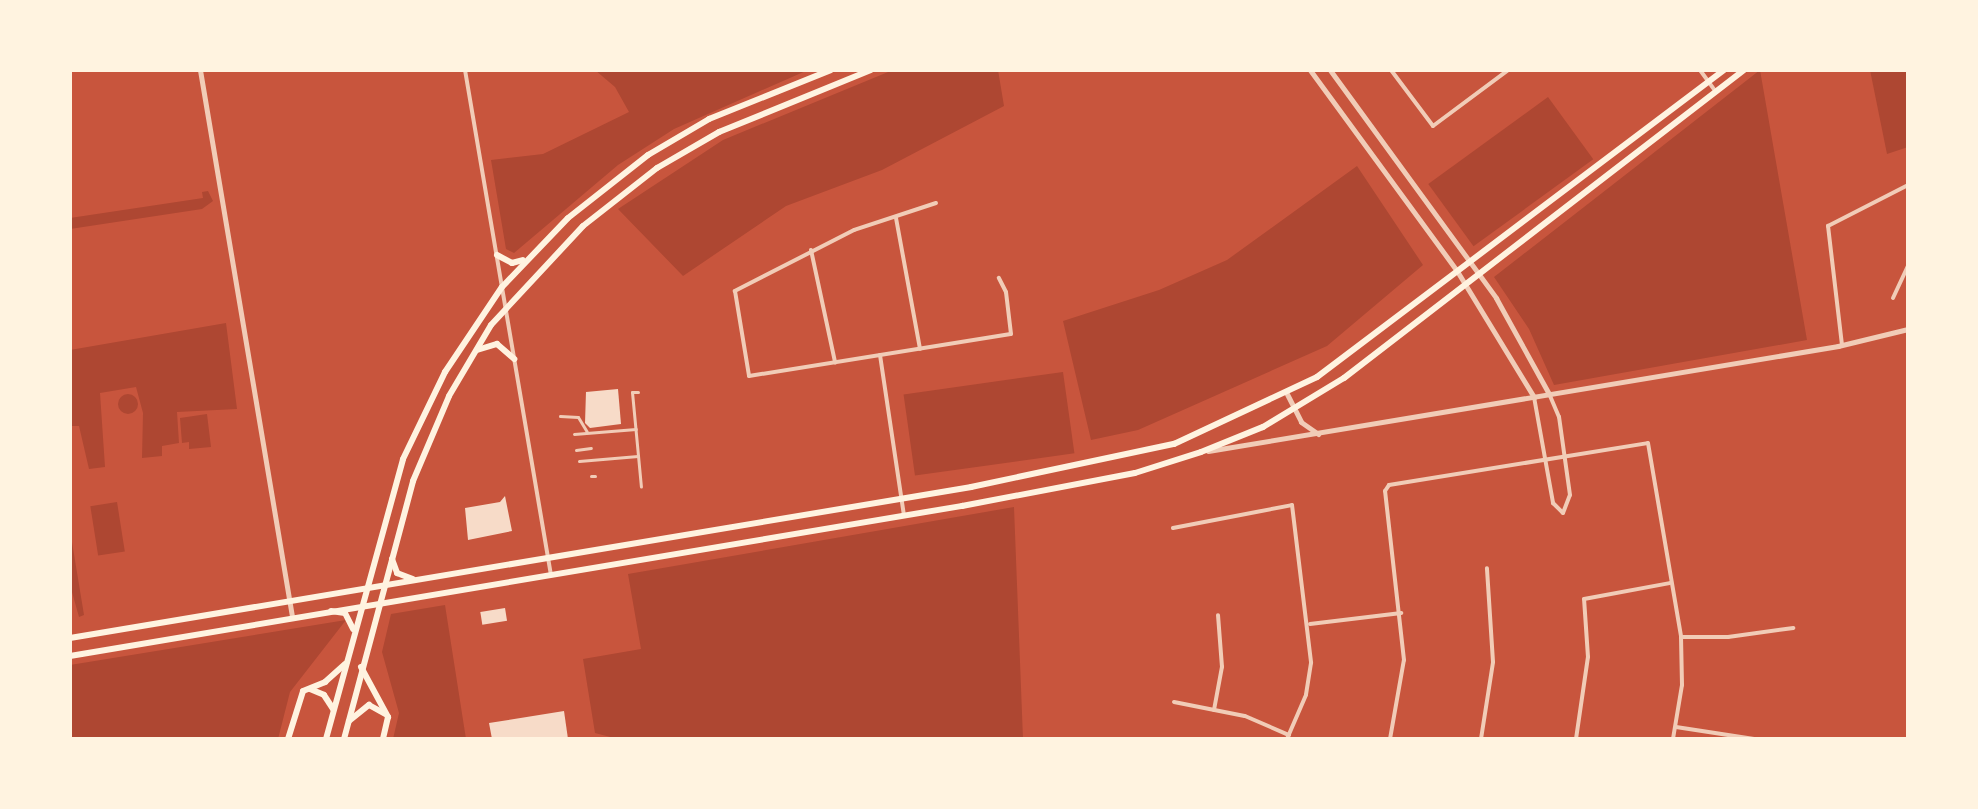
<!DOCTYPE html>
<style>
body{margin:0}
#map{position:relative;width:1978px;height:809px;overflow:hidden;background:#c8553d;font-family:Cabin,sans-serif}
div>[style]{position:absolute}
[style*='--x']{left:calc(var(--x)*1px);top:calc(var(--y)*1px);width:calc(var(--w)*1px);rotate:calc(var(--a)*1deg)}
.green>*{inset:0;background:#ae4732;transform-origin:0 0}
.round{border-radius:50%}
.building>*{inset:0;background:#f7dbc8;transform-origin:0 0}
.pedestrian>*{height:3px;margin:-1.5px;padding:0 1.5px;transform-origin:1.5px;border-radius:1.5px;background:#f1ccb7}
.minor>*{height:4px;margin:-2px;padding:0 2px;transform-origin:2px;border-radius:2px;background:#f1ccb7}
.tertiary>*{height:5px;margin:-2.5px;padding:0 2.5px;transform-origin:2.5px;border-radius:2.5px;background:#f1ccb7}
.secondary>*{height:6px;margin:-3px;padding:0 3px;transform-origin:3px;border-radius:3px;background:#fff3e0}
span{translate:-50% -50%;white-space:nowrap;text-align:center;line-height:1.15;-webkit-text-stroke:6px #fff3e0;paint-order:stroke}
.frame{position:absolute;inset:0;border:72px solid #fff3e0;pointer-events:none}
</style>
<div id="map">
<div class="green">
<div style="clip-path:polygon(595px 70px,808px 70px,674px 129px,618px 165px,514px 253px,506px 249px,491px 160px,543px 154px,629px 112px,615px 87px)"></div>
<div style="clip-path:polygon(893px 70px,998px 70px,1004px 106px,882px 170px,786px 206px,683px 276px,618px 209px,723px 140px)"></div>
<div style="clip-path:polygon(1760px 70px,1807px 340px,1554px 385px,1529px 329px,1494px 277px)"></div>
<div style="clip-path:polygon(1870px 70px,1908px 70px,1908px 147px,1887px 154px)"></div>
<div style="left:1548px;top:97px;width:77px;height:148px;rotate:54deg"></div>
<div style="clip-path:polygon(1357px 166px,1423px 265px,1327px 346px,1138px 430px,1091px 440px,1063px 321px,1159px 290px,1227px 260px)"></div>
<div style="clip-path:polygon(208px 191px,213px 201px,202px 209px,70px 229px,70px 218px,203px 198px,202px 192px)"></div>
<div style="clip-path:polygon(226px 323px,237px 409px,177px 412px,179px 443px,162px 446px,162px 456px,142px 458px,143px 413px,136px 387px,100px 393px,105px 467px,89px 469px,79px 426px,70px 426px,70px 350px)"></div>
<div style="left:1063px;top:372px;width:82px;height:161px;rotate:82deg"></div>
<div class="round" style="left:118px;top:394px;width:20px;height:20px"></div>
<div style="clip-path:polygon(207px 414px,211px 447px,189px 449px,189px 442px,182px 443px,180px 418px)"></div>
<div style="left:117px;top:502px;width:50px;height:27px;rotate:81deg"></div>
<div style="clip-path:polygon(1014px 507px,1023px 739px,618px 739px,595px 733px,583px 659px,641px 649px,628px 574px)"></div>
<div style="clip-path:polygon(70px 530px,84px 615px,79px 617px,70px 585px)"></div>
<div style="clip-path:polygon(445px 605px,466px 739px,393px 739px,399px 713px,382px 652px,391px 614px)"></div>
<div style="clip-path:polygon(346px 620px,290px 692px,278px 739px,70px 739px,70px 665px)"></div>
</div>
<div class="building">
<div style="clip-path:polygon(618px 389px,621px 424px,590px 428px,585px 423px,586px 392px)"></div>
<div style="clip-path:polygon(505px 496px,512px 531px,468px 540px,465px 508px,500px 502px)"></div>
<div style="left:505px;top:608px;width:13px;height:25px;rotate:81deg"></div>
<div style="clip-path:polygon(564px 711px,568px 739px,492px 739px,489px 723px)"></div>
</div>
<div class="pedestrian">
<div style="--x:638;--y:392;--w:6;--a:180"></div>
<div style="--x:632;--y:392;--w:95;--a:84.6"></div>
<div style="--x:560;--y:416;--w:18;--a:3"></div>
<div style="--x:578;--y:417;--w:17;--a:59"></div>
<div style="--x:574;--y:434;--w:62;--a:-4.6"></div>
<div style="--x:576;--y:450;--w:15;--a:-8"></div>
<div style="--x:579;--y:461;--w:59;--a:-4.8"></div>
<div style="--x:591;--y:476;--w:4;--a:0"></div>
</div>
<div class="minor">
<div style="--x:465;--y:70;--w:512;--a:80.34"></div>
<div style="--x:1391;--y:70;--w:70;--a:53.1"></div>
<div style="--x:1433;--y:126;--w:94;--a:-36.7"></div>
<div style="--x:1700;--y:70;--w:27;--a:54"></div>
<div style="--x:936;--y:203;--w:86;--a:161.8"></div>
<div style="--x:854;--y:230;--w:134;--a:152.9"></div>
<div style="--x:735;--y:291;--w:86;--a:80.6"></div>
<div style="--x:749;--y:376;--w:265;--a:-9.1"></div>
<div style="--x:1011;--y:334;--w:42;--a:-96.8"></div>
<div style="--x:1006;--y:292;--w:16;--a:-117"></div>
<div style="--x:896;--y:218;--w:133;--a:79.6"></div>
<div style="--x:811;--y:250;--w:115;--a:77.9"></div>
<div style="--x:1893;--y:298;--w:35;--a:-65"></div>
<div style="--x:1842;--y:345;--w:120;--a:-96.7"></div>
<div style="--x:1828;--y:226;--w:90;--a:-27.1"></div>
<div style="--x:880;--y:355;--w:162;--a:81.5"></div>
<div style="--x:1534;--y:397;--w:108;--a:79.8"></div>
<div style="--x:1553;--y:503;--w:14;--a:45"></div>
<div style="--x:1563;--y:513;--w:19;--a:-69"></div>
<div style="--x:1570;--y:495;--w:79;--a:-98"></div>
<div style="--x:1559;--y:417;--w:25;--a:-113"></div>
<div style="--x:1173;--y:528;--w:121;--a:-10.9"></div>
<div style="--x:1292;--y:505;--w:159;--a:83.1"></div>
<div style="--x:1311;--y:663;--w:32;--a:99"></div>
<div style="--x:1306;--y:695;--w:48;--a:113.4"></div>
<div style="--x:1310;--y:624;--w:92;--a:-6.9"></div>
<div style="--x:1681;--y:637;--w:47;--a:0"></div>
<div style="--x:1728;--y:637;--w:66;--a:-7.9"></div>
<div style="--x:1174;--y:702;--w:72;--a:11.2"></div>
<div style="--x:1245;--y:716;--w:48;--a:23.4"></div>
<div style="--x:1214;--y:710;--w:44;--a:-79.5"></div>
<div style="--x:1222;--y:667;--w:52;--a:-94.4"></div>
<div style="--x:1676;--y:727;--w:79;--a:8.7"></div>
<div style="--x:1390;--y:739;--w:80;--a:-80"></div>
<div style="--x:1404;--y:660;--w:170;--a:-96.4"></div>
<div style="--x:1385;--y:491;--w:7;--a:-56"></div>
<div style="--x:1389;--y:485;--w:262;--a:-9.2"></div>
<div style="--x:1648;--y:443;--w:197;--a:80.3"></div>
<div style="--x:1681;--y:637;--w:48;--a:88.8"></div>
<div style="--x:1682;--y:685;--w:55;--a:99.5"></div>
<div style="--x:1481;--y:739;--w:78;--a:-81.1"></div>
<div style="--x:1493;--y:662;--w:94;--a:-93.7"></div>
<div style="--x:1576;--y:739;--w:83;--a:-81.7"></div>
<div style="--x:1588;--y:657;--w:58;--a:-93.9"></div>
<div style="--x:1584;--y:599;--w:87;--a:-10.5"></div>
</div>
<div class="tertiary">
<div style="--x:200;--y:70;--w:554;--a:80.44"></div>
<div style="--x:1310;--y:70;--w:249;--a:53.8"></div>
<div style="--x:1457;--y:271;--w:148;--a:58.6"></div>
<div style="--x:1330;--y:70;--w:282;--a:53.9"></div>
<div style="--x:1496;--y:298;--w:110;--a:61.1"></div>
<div style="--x:1287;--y:394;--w:31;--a:63"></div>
<div style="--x:1301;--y:422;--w:21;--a:35"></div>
<div style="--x:1208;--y:451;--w:639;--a:-9.46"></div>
<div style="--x:1838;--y:346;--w:72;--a:-13.7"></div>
</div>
<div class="secondary">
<div style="--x:497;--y:255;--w:17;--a:28"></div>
<div style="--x:512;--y:263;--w:11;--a:-15"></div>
<div style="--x:477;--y:350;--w:21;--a:-17"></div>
<div style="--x:497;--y:344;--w:23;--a:41"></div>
<div style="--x:392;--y:559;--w:15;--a:70"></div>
<div style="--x:397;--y:573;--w:17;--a:21"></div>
<div style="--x:331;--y:611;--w:14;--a:8"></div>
<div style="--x:345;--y:613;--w:18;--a:63"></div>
<div style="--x:70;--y:638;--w:914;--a:-9.51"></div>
<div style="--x:971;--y:487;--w:208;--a:-12"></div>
<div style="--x:1174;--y:444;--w:158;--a:-25.1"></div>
<div style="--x:1317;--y:377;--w:510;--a:-37.03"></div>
<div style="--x:70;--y:656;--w:905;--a:-9.55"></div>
<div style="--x:962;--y:506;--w:176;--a:-10.8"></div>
<div style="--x:1135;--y:473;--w:69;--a:-17.7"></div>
<div style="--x:1201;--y:452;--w:67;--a:-22"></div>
<div style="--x:1263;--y:427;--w:95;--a:-31.2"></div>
<div style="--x:1344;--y:378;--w:505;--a:-37.6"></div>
<div style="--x:361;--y:667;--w:57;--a:61.6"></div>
<div style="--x:388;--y:717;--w:23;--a:103"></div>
<div style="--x:310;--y:689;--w:15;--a:23"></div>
<div style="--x:324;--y:695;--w:17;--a:57"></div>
<div style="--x:349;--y:721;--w:26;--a:-39"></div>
<div style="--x:369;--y:705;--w:18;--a:29"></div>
<div style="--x:288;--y:739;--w:50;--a:-72.6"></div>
<div style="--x:303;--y:691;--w:24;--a:-22"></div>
<div style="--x:325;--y:682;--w:27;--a:-42"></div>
<div style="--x:326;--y:739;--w:290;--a:-74.6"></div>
<div style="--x:403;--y:459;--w:97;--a:-64.2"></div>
<div style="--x:445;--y:372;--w:102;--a:-56.2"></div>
<div style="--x:502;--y:287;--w:95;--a:-46.3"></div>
<div style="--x:568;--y:218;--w:102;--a:-38.2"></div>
<div style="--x:648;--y:155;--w:71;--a:-30.5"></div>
<div style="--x:709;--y:119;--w:131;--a:-21.9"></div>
<div style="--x:344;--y:739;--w:267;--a:-75"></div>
<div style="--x:413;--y:481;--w:92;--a:-67"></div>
<div style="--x:449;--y:396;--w:82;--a:-59.4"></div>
<div style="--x:491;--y:325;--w:135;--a:-47.1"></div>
<div style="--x:583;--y:226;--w:94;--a:-38.1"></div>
<div style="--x:657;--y:168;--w:72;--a:-30.1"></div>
<div style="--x:719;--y:132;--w:164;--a:-22.2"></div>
</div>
<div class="frame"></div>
</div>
